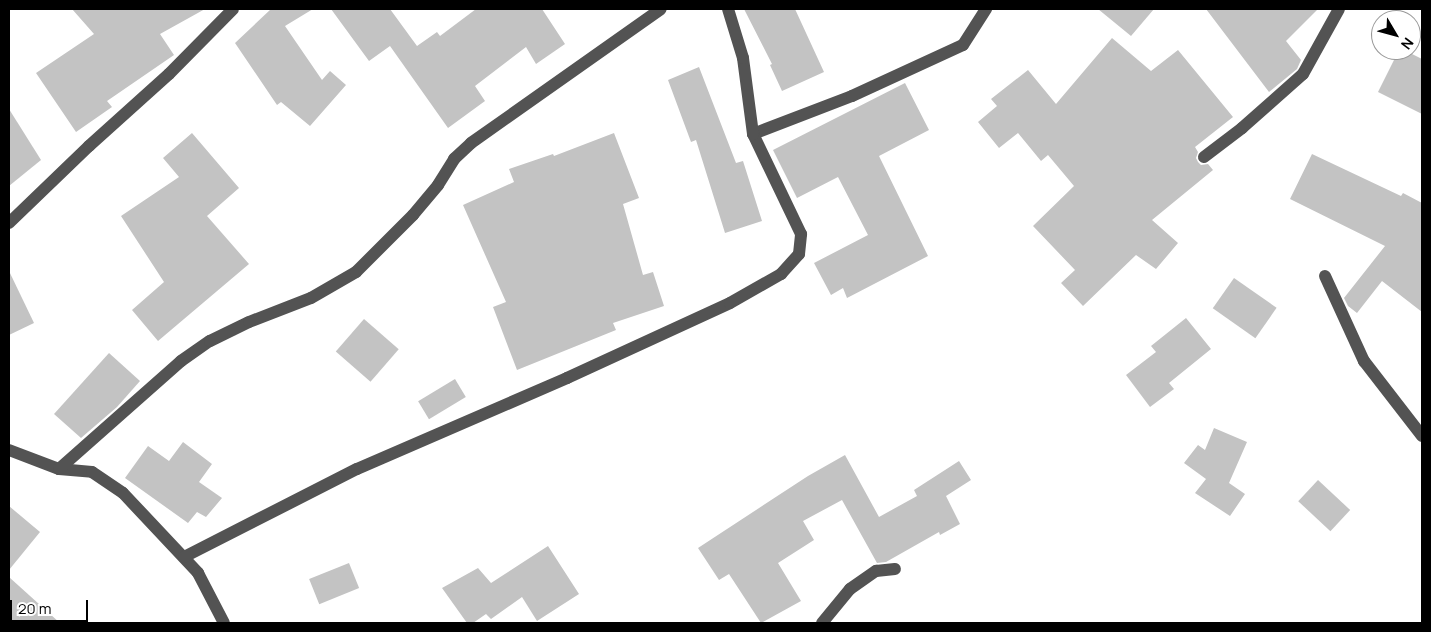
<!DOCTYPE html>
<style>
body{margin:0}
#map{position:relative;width:1431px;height:632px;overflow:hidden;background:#fff;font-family:Manrope,sans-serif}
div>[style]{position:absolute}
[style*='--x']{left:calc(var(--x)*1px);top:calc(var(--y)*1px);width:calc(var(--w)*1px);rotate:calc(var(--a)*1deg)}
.building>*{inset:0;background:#c3c3c3;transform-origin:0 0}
.minor>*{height:12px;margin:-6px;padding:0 6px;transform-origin:6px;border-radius:6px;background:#535353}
span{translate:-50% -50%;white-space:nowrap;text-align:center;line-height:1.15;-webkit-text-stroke:5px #fff;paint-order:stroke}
.frame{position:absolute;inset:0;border:10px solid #000;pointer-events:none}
.north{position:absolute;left:1371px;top:10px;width:50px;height:50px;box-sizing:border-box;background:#fff;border:1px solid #999;border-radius:50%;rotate:127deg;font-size:14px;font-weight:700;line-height:20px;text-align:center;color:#000}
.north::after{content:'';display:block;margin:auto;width:18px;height:22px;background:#000;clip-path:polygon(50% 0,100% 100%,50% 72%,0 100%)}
.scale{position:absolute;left:10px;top:600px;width:78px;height:22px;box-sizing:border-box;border:2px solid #000;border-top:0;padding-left:6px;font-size:15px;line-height:18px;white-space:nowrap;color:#000;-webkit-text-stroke:4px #fff;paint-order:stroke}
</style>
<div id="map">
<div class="building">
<div style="clip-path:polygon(72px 9px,205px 9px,160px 34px,174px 55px,107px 101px,112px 107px,76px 132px,36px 73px,94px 34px)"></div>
<div style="clip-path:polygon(271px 9px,313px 9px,285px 26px,322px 80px,330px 71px,346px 85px,310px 126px,281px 102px,277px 105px,235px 43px)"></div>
<div style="clip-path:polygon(331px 9px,390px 9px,417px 46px,437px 32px,440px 36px,476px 9px,542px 9px,565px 44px,536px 64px,526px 47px,475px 86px,485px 101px,448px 128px,390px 46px,369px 61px)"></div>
<div style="clip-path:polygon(744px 9px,795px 9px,824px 72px,782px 91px,770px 65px,772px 64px)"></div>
<div style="clip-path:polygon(1098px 9px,1154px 9px,1131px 36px)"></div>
<div style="clip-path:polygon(1206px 9px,1318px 9px,1286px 41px,1301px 60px,1297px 69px,1269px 92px)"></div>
<div style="clip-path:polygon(1112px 38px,1151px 71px,1178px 50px,1233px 117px,1195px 147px,1198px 152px,1196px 158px,1198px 162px,1201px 165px,1208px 164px,1213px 170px,1152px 220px,1178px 243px,1156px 269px,1136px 255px,1083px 306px,1061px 283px,1075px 270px,1033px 226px,1074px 186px,1048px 155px,1041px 161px,1018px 133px,999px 148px,978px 122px,997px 106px,991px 99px,1028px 70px,1056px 104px)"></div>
<div style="clip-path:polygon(1399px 50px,1404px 50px,1422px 59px,1422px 114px,1378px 92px)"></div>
<div style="clip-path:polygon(699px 67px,736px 163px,743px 161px,762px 221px,725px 233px,696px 140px,691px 142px,668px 80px)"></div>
<div style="clip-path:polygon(905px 83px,929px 130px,879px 156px,928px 256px,847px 298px,843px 288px,831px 295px,814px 263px,868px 235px,838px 177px,797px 198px,773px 150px)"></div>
<div style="clip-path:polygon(9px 109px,41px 160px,9px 186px)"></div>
<div style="clip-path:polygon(192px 133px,239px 188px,207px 216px,249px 264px,158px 341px,132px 310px,164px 282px,121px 216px,179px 177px,163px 158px)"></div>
<div style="clip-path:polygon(614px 133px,639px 198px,623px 204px,643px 275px,653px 272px,664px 306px,613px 323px,616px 330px,517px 370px,493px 307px,506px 302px,463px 205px,514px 182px,509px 169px,553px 154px,554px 156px)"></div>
<div style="clip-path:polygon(1312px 154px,1401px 196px,1403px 193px,1422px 203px,1422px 312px,1382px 281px,1357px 313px,1348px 306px,1344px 298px,1385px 246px,1290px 199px)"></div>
<div style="clip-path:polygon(9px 271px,34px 323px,9px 335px)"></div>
<div style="left:1234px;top:278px;width:52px;height:37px;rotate:35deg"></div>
<div style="clip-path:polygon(1186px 318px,1211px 349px,1169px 383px,1174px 389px,1150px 407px,1126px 375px,1156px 352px,1151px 346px)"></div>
<div style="left:364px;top:319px;width:46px;height:43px;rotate:41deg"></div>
<div style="clip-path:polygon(109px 353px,140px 381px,117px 407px,81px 438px,54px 414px)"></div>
<div style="left:455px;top:379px;width:21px;height:43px;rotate:59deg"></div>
<div style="clip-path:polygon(1214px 428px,1247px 442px,1229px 483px,1245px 494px,1230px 516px,1195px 493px,1206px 479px,1184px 463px,1198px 445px,1205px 450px)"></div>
<div style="clip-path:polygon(183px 442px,212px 464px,199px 482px,222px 498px,206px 517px,197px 512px,188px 523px,125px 478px,148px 446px,169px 461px)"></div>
<div style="clip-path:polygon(845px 455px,879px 517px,917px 496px,914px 490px,959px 461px,971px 480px,946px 496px,960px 524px,940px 535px,939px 532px,886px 562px,877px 563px,842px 500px,803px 521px,814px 540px,778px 563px,801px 601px,761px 623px,729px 574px,719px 580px,698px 548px,808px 476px)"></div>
<div style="left:1318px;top:480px;width:44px;height:29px;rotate:43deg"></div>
<div style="clip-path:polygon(9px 506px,40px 532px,9px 570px)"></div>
<div style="clip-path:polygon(548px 546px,579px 594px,537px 621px,522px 597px,491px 619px,486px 614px,473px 623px,467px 623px,442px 588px,478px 568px,491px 583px)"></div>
<div style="left:349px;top:563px;width:27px;height:43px;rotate:68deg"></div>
<div style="clip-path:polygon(9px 577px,60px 623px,9px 623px)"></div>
</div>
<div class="minor">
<div style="--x:753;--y:134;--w:106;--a:-21"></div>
<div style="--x:852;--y:96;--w:122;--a:-24.7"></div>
<div style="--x:963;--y:45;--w:43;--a:-57.4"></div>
<div style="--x:1204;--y:157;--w:48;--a:-37.3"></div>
<div style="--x:1242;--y:128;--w:81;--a:-41.5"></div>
<div style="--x:1303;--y:74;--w:74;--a:-61"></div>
<div style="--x:9;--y:223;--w:111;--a:-43.9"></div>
<div style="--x:89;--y:146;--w:108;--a:-42"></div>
<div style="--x:169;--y:74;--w:91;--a:-45.4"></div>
<div style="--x:1325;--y:276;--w:94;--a:65.4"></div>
<div style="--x:1364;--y:361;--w:95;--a:52.3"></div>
<div style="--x:9;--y:450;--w:53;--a:20.8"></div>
<div style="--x:59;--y:469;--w:33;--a:5"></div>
<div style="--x:92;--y:472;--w:37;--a:34"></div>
<div style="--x:123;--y:493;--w:110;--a:46.8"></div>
<div style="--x:198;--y:573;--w:56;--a:62.5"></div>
<div style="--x:59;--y:469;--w:163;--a:-41.5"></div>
<div style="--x:181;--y:361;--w:35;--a:-35"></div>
<div style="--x:210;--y:341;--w:43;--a:-26"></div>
<div style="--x:249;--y:322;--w:66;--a:-21.2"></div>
<div style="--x:311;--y:298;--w:52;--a:-30"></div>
<div style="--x:356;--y:272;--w:81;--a:-45"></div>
<div style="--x:413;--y:215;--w:39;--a:-50"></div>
<div style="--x:438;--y:185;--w:31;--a:-58"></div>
<div style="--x:454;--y:159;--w:23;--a:-43"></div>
<div style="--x:471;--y:143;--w:232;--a:-35.2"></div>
<div style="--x:184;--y:557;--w:194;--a:-27"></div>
<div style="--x:357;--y:469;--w:229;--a:-23.4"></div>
<div style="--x:567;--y:378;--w:179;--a:-24.7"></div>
<div style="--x:730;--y:303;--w:59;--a:-29.6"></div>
<div style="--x:781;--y:274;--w:27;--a:-48"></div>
<div style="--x:799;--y:254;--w:20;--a:-84"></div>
<div style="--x:801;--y:234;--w:111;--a:-115.6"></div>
<div style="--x:753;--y:134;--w:77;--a:-97.5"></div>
<div style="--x:743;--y:58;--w:51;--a:-107"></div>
<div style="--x:822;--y:623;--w:44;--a:-50.5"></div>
<div style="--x:850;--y:589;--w:32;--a:-35"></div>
<div style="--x:876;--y:571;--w:19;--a:-6"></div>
</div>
<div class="frame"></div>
<div class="north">N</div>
<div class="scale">20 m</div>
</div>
